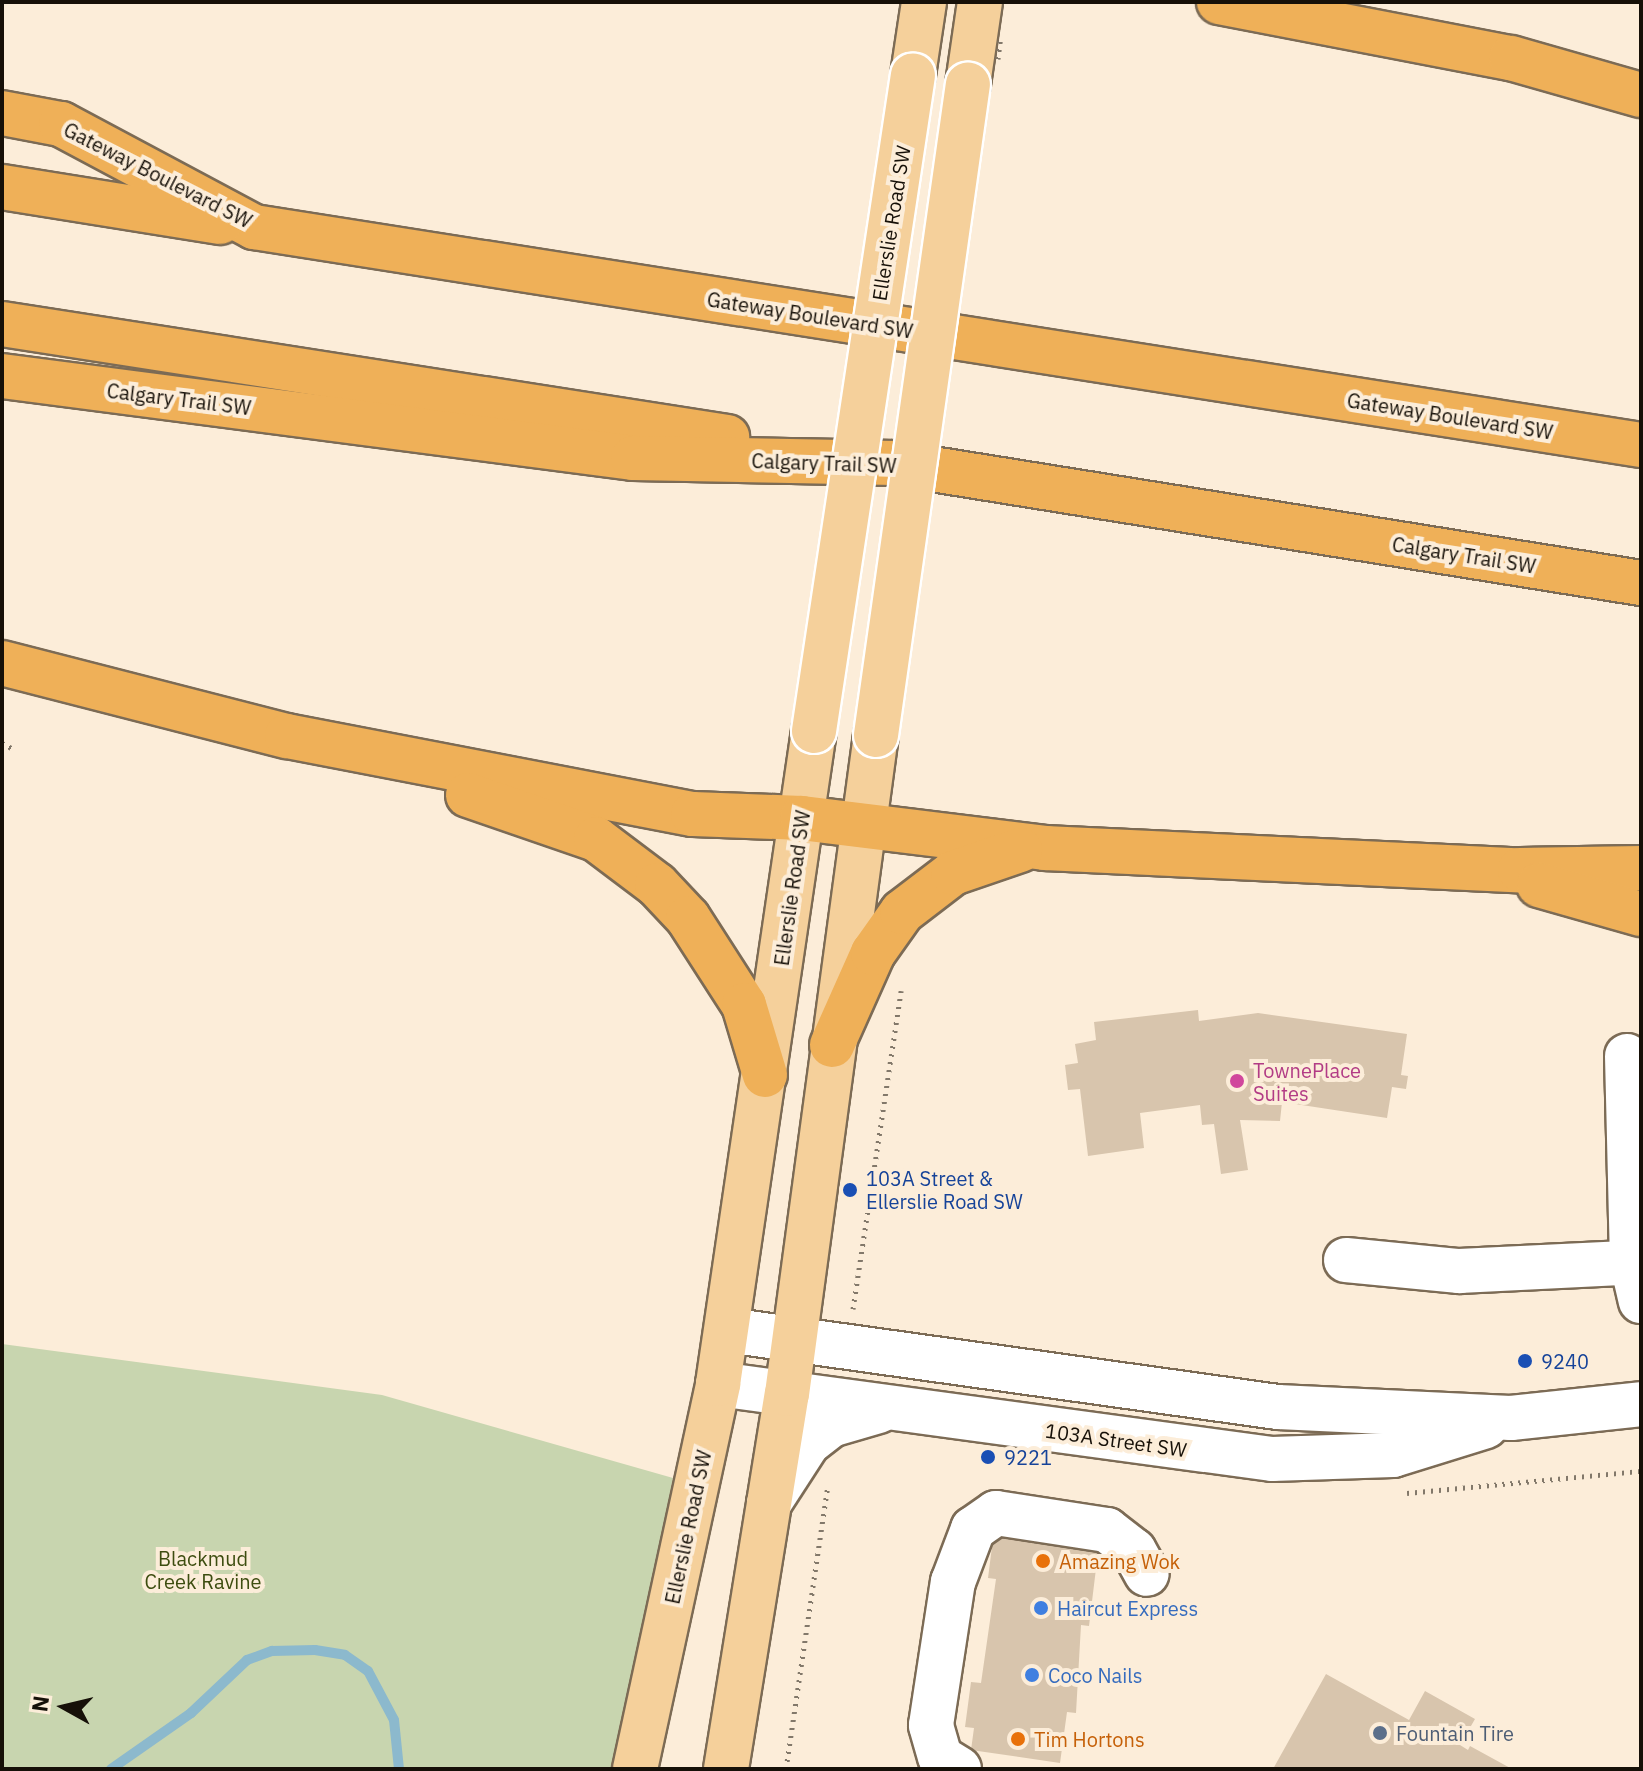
<!DOCTYPE html>
<style>
body{margin:0}
#map{position:relative;width:1643px;height:1771px;overflow:hidden;background:#fcedd9;font-family:"IBM Plex Sans",sans-serif}
div>[style]{position:absolute}
[style*='--x']{left:calc(var(--x)*1px);top:calc(var(--y)*1px);width:calc(var(--w)*1px);rotate:calc(var(--a)*1deg)}
.green>*{inset:0;background:#c8d5af}
.stream>*{height:10px;margin:-5px;padding:0 5px;transform-origin:5px;border-radius:5px;background:#8cb9cd}
.building>*{inset:0;background:#d8c5ad}
.path>*{height:5px;margin-top:-2.5px;transform-origin:0;background:repeating-linear-gradient(90deg,#82786a 0 2px,transparent 0 8px)}
.roads{filter:drop-shadow(2px 0 #7c6b55) drop-shadow(-2px 0 #7c6b55) drop-shadow(0 2px #7c6b55) drop-shadow(0 -2px #7c6b55)}
.minor>*{height:44px;margin:-22px;padding:0 22px;transform-origin:22px;border-radius:22px;background:#fff}
.major>*{height:44px;margin:-22px;padding:0 22px;transform-origin:22px;border-radius:22px;background:#f5d09b}
.highway>*{height:44px;margin:-22px;padding:0 22px;transform-origin:22px;border-radius:22px;background:#efb058}
.path-bridge>*{height:5px;margin-top:-2.5px;transform-origin:0;background:repeating-linear-gradient(90deg,#82786a 0 2px,transparent 0 8px)}
.bridges{filter:drop-shadow(2px 0 #fff) drop-shadow(-2px 0 #fff) drop-shadow(0 2px #fff) drop-shadow(0 -2px #fff)}
.major-bridge>*{height:44px;margin:-22px;padding:0 22px;transform-origin:22px;border-radius:22px;background:#f5d09b}
.dots>*{width:22px;height:22px;translate:-50% -50%;box-sizing:border-box;border:4px solid #fcedd9;border-radius:50%}
span{translate:-50% -50%;white-space:nowrap;text-align:center;line-height:1.15;-webkit-text-stroke:8px #fcedd9;paint-order:stroke}
.street-label{font-size:20px;color:#161008}
.hotel-label{font-size:20px;color:#b23c85}
.left{translate:0 -50%;text-align:left}
.transit-label{font-size:20px;color:#164399}
.park-label{font-size:20px;color:#3d4d10}
.food-label{font-size:20px;color:#c56008}
.shop-label{font-size:20px;color:#366cbe}
.service-label{font-size:20px;color:#4e5e75}
.frame{position:absolute;inset:0;border:4px solid #161008;pointer-events:none}
.north{position:absolute;left:24px;top:1667px;width:80px;height:80px;-webkit-text-stroke:6px #fcedd9;paint-order:stroke;rotate:278deg;font-size:22px;font-weight:700;line-height:32px;text-align:center;color:#161008}
.north::after{content:'';display:block;margin:auto;width:28px;height:36px;background:#161008;clip-path:polygon(50% 0,100% 100%,50% 72%,0 100%)}
</style>
<div id="map">
<div class="green">
<div style="clip-path:polygon(2px 1344px,382px 1395px,673px 1478px,616px 1769px,2px 1769px)"></div>
</div>
<div class="stream">
<div style="--x:111;--y:1769;--w:98;--a:-35"></div>
<div style="--x:191;--y:1713;--w:77;--a:-43.4"></div>
<div style="--x:247;--y:1660;--w:27;--a:-20"></div>
<div style="--x:272;--y:1651;--w:43;--a:-1.3"></div>
<div style="--x:315;--y:1650;--w:30;--a:9"></div>
<div style="--x:345;--y:1655;--w:28;--a:35"></div>
<div style="--x:368;--y:1671;--w:55;--a:62"></div>
<div style="--x:394;--y:1720;--w:49;--a:84.2"></div>
</div>
<div class="building">
<div style="clip-path:polygon(1198px 1010px,1199px 1021px,1258px 1013px,1407px 1034px,1401px 1075px,1408px 1076px,1406px 1089px,1392px 1087px,1387px 1118px,1282px 1102px,1280px 1121px,1240px 1120px,1248px 1170px,1221px 1174px,1214px 1124px,1202px 1125px,1200px 1105px,1140px 1113px,1144px 1148px,1088px 1156px,1080px 1089px,1068px 1090px,1065px 1065px,1078px 1063px,1075px 1044px,1096px 1040px,1094px 1022px)"></div>
<div style="clip-path:polygon(994px 1531px,1099px 1544px,1089px 1626px,1081px 1625px,1076px 1713px,1067px 1712px,1060px 1763px,971px 1750px,974px 1728px,965px 1727px,971px 1682px,981px 1683px,996px 1579px,988px 1578px)"></div>
<div style="clip-path:polygon(1326px 1674px,1409px 1720px,1425px 1691px,1475px 1719px,1460px 1745px,1468px 1750px,1470px 1746px,1512px 1769px,1273px 1769px)"></div>
</div>
<div class="path">
<div style="--x:2;--y:743;--w:15;--a:28"></div>
<div style="--x:853;--y:1309;--w:322;--a:-81.4"></div>
<div style="--x:1407;--y:1493;--w:235;--a:-5.4"></div>
<div style="--x:786;--y:1769;--w:287;--a:-81.6"></div>
</div>
<div class="roads">
<div class="minor">
<div style="--x:1627;--y:1056;--w:207;--a:88.6"></div>
<div style="--x:1632;--y:1263;--w:39;--a:77"></div>
<div style="--x:1346;--y:1260;--w:114;--a:5.6"></div>
<div style="--x:1459;--y:1271;--w:182;--a:-2.8"></div>
<div style="--x:727;--y:1330;--w:556;--a:7.96"></div>
<div style="--x:1278;--y:1407;--w:233;--a:2.7"></div>
<div style="--x:1511;--y:1418;--w:131;--a:-6.1"></div>
<div style="--x:718;--y:1384;--w:559;--a:7.71"></div>
<div style="--x:1272;--y:1459;--w:121;--a:-1.9"></div>
<div style="--x:1393;--y:1455;--w:97;--a:-17.3"></div>
<div style="--x:769;--y:1503;--w:72;--a:-57"></div>
<div style="--x:808;--y:1443;--w:29;--a:-38"></div>
<div style="--x:831;--y:1425;--w:50;--a:-16.3"></div>
<div style="--x:959;--y:1769;--w:22;--a:-148"></div>
<div style="--x:940;--y:1757;--w:33;--a:-106"></div>
<div style="--x:931;--y:1725;--w:145;--a:-81.3"></div>
<div style="--x:953;--y:1582;--w:57;--a:-69.3"></div>
<div style="--x:973;--y:1529;--w:28;--a:-35"></div>
<div style="--x:996;--y:1513;--w:112;--a:8.7"></div>
<div style="--x:1107;--y:1530;--w:34;--a:38"></div>
<div style="--x:1134;--y:1551;--w:26;--a:61"></div>
</div>
<div class="major">
<div style="--x:913;--y:75;--w:74;--a:-81.4"></div>
<div style="--x:968;--y:84;--w:83;--a:-81.7"></div>
<div style="--x:635;--y:1769;--w:394;--a:-77.8"></div>
<div style="--x:718;--y:1384;--w:660;--a:-81.64"></div>
<div style="--x:726;--y:1769;--w:380;--a:-80.8"></div>
<div style="--x:787;--y:1394;--w:665;--a:-82.31"></div>
</div>
<div class="highway">
<div style="--x:1219;--y:2;--w:297;--a:10.9"></div>
<div style="--x:1511;--y:58;--w:135;--a:15.9"></div>
<div style="--x:2;--y:113;--w:60;--a:10.6"></div>
<div style="--x:61;--y:124;--w:219;--a:28.1"></div>
<div style="--x:254;--y:227;--w:1404;--a:8.93"></div>
<div style="--x:2;--y:187;--w:221;--a:9.1"></div>
<div style="--x:2;--y:324;--w:734;--a:8.86"></div>
<div style="--x:2;--y:376;--w:636;--a:7.4"></div>
<div style="--x:633;--y:458;--w:262;--a:1.1"></div>
<div style="--x:895;--y:463;--w:756;--a:9.14"></div>
<div style="--x:2;--y:663;--w:294;--a:14.4"></div>
<div style="--x:287;--y:736;--w:413;--a:10.9"></div>
<div style="--x:693;--y:814;--w:109;--a:2.1"></div>
<div style="--x:802;--y:818;--w:245;--a:7"></div>
<div style="--x:1045;--y:848;--w:476;--a:2.7"></div>
<div style="--x:1520;--y:870;--w:121;--a:-0.9"></div>
<div style="--x:468;--y:795;--w:135;--a:19"></div>
<div style="--x:596;--y:839;--w:76;--a:37"></div>
<div style="--x:657;--y:885;--w:45;--a:46.8"></div>
<div style="--x:688;--y:918;--w:103;--a:57.2"></div>
<div style="--x:744;--y:1005;--w:73;--a:73.3"></div>
<div style="--x:1539;--y:885;--w:106;--a:15.9"></div>
<div style="--x:832;--y:1045;--w:101;--a:-66"></div>
<div style="--x:873;--y:953;--w:50;--a:-54.7"></div>
<div style="--x:902;--y:912;--w:64;--a:-37.4"></div>
<div style="--x:953;--y:873;--w:71;--a:-18.9"></div>
</div>
</div>
<div class="path-bridge">
<div style="--x:998;--y:59;--w:23;--a:-83"></div>
</div>
<div class="bridges">
<div class="major-bridge">
<div style="--x:814;--y:731;--w:663;--a:-81.42"></div>
<div style="--x:876;--y:735;--w:657;--a:-81.96"></div>
</div>
</div>
<div class="dots">
<div style="left:1237px;top:1081px;background:#d1479c"></div>
<div style="left:850px;top:1190px;background:#1a4fb4"></div>
<div style="left:1525px;top:1361px;background:#1a4fb4"></div>
<div style="left:988px;top:1457px;background:#1a4fb4"></div>
<div style="left:1043px;top:1561px;background:#e8710a"></div>
<div style="left:1041px;top:1608px;background:#3f7fe0"></div>
<div style="left:1032px;top:1675px;background:#3f7fe0"></div>
<div style="left:1380px;top:1733px;background:#5c6f8a"></div>
<div style="left:1018px;top:1739px;background:#e8710a"></div>
</div>
<div class="street-label">
<span style="left:158px;top:175px;rotate:27deg">Gateway Boulevard SW</span>
<span style="left:891px;top:223px;rotate:-81deg">Ellerslie Road SW</span>
<span style="left:810px;top:315px;rotate:9deg">Gateway Boulevard SW</span>
<span style="left:179px;top:399px;rotate:7deg">Calgary Trail SW</span>
<span style="left:1450px;top:416px;rotate:9deg">Gateway Boulevard SW</span>
<span style="left:824px;top:463px;rotate:2deg">Calgary Trail SW</span>
<span style="left:1464px;top:555px;rotate:9deg">Calgary Trail SW</span>
<span style="left:792px;top:888px;rotate:-82deg">Ellerslie Road SW</span>
<span style="left:1116px;top:1440px;rotate:8deg">103A Street SW</span>
<span style="left:688px;top:1527px;rotate:-78deg">Ellerslie Road SW</span>
</div>
<div class="hotel-label">
<span class="left" style="left:1253px;top:1082px">TownePlace<br>Suites</span>
</div>
<div class="transit-label">
<span class="left" style="left:866px;top:1190px">103A Street &amp;<br>Ellerslie Road SW</span>
<span class="left" style="left:1541px;top:1361px">9240</span>
<span class="left" style="left:1004px;top:1457px">9221</span>
</div>
<div class="park-label">
<span style="left:203px;top:1570px">Blackmud<br>Creek Ravine</span>
</div>
<div class="food-label">
<span class="left" style="left:1059px;top:1561px">Amazing Wok</span>
<span class="left" style="left:1034px;top:1739px">Tim Hortons</span>
</div>
<div class="shop-label">
<span class="left" style="left:1057px;top:1608px">Haircut Express</span>
<span class="left" style="left:1048px;top:1675px">Coco Nails</span>
</div>
<div class="service-label">
<span class="left" style="left:1396px;top:1733px">Fountain Tire</span>
</div>
<div class="frame"></div>
<div class="north">N</div>
</div>
